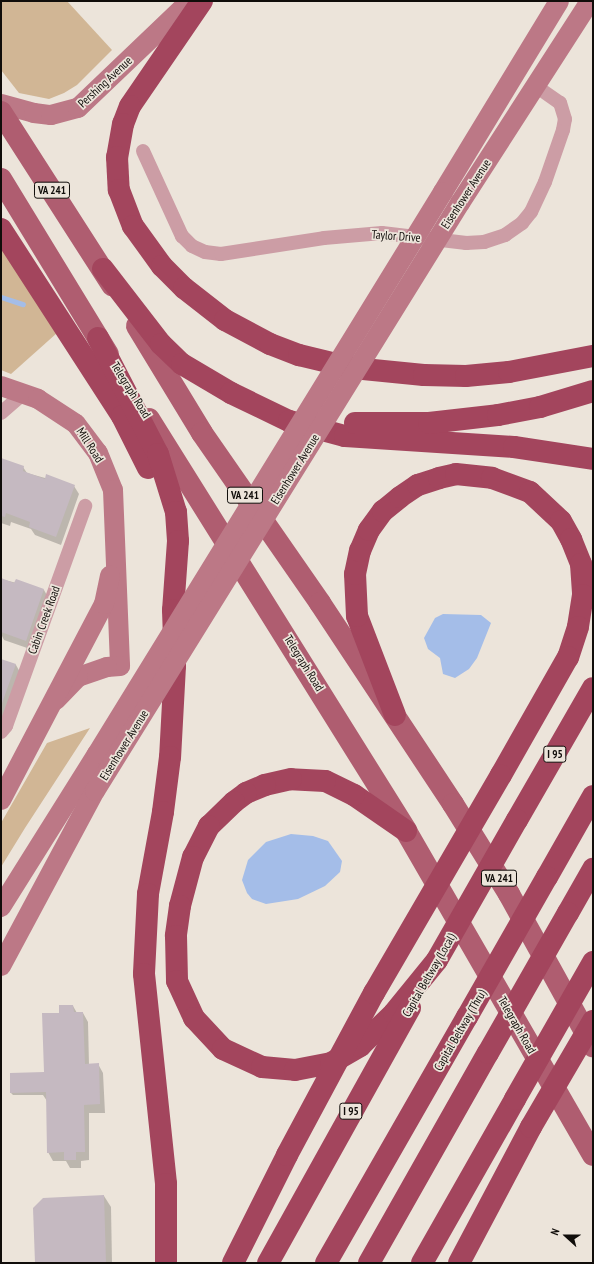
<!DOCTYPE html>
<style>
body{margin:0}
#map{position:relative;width:594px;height:1264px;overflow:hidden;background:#ece4da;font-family:"PT Sans Narrow",sans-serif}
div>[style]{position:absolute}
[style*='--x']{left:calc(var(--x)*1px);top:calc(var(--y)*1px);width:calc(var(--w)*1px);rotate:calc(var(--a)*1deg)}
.green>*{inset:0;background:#d1b695}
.water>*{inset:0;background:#a4bde8}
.shadow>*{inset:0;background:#0003}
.stream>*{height:4.5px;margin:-2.25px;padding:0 2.25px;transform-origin:2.25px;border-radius:2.25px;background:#a4bde8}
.building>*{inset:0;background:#c5b9c1}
.street>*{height:14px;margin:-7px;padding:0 7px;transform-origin:7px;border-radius:7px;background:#cc9da5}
.secondary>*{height:20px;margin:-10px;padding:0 10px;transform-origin:10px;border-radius:10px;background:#bc7886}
.primary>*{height:22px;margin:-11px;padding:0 11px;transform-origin:11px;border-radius:11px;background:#af5d70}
.highway>*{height:22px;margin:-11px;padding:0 11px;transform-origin:11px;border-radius:11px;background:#a3455d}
.secondary-bridge>*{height:20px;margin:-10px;padding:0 10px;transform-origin:10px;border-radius:10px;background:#bc7886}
.highway-bridge>*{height:22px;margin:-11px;padding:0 11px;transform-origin:11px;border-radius:11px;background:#a3455d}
span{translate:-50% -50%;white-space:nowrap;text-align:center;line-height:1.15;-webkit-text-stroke:3.5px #ece4da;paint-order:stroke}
.shield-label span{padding:1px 3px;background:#ece4da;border:1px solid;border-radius:3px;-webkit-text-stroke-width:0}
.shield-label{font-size:11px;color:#100d0a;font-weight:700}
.street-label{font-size:12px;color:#100d0a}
.frame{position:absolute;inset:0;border:2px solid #100d0a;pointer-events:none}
.north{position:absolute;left:546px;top:1216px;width:40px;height:40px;-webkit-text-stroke:3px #ece4da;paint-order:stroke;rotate:291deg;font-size:11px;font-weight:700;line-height:16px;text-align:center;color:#100d0a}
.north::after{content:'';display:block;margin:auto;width:14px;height:18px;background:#100d0a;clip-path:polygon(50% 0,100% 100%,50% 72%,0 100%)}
</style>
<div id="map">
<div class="green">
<div style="clip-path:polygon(1px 1px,67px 1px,112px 50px,77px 85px,64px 93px,49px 99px,19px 93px,1px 70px)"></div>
<div style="clip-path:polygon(1px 247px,57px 333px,11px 374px,1px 370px)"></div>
<div style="clip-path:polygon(90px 728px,25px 828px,1px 867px,1px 823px,47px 743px)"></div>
</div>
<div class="water">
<div style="clip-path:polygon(443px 614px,481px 615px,491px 623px,477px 658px,469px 669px,455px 678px,443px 674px,440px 658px,428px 649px,424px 638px,435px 618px)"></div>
<div style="clip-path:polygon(291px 834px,313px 836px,328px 841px,342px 861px,340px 872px,325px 886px,298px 899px,266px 904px,252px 899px,247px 893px,242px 880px,248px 860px,266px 842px)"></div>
</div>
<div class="shadow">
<div style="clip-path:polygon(1px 459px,23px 467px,27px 473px,74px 486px,79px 494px,61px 545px,35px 535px,31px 529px,11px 522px,10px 526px,1px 523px)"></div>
<div style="clip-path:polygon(1px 579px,44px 590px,49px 599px,30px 649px,4px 640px,1px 634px)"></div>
<div style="clip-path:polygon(1px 660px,16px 665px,21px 674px,1px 724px)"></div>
<div style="clip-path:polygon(73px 1006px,77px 1013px,83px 1013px,88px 1022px,89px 1065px,98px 1064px,103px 1073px,105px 1113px,89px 1113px,89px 1160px,81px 1161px,81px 1168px,70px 1168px,66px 1161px,53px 1161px,48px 1152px,47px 1101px,43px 1095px,13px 1095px,11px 1093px,45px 1073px,60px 1014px)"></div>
<div style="clip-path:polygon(104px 1196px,111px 1207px,112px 1263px,36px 1263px)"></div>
</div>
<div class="stream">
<div style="--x:1;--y:297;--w:23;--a:18"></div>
</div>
<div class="building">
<div style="clip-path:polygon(1px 458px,24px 466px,23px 471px,45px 479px,46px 474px,75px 485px,56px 537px,29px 527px,30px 522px,6px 513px,5px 517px,1px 516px)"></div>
<div style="clip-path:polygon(1px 578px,14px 583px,16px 579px,44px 589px,26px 641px,1px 632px)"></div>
<div style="clip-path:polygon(1px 659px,16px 664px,1px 706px)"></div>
<div style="clip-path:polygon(59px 1005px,73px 1005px,74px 1012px,83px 1012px,85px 1064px,99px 1063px,100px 1104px,84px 1105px,85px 1152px,76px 1152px,76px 1160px,64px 1160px,64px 1152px,47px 1153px,46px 1092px,10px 1093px,10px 1073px,44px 1072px,42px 1013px,59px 1013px)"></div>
<div style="clip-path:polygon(104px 1195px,106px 1263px,35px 1263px,33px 1208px,43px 1198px)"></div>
</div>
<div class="street">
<div style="--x:143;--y:151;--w:94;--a:65.4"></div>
<div style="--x:182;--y:236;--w:14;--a:45"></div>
<div style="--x:192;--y:246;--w:14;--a:25"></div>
<div style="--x:205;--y:252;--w:16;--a:7"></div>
<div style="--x:221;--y:254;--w:104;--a:-8.8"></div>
<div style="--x:324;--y:238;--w:58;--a:-4.9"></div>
<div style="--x:382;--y:233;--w:85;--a:6.8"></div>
<div style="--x:466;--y:243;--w:18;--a:-3"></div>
<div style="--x:484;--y:242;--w:22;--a:-18"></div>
<div style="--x:505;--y:235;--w:21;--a:-35"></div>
<div style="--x:522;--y:223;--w:14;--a:-51"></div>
<div style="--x:531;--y:212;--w:33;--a:-65"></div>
<div style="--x:545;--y:182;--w:55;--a:-70.9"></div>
<div style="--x:563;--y:130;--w:11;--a:-80"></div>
<div style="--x:565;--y:119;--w:17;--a:-107"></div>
<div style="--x:560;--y:103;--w:29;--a:-145"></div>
<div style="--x:1;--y:413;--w:29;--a:-41"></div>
<div style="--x:1;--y:732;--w:8;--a:-50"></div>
<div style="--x:6;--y:726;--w:234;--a:-70.2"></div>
</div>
<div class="secondary">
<div style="--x:1;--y:104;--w:34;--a:15"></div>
<div style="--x:34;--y:113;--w:17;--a:7"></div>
<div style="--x:51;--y:115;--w:28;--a:-15"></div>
<div style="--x:78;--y:108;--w:155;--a:-43.7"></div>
<div style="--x:443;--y:192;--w:223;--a:-58.7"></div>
<div style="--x:460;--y:203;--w:240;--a:-57.2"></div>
<div style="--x:1;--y:386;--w:39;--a:19"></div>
<div style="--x:38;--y:399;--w:45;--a:33.3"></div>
<div style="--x:76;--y:424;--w:36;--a:53"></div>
<div style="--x:98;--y:453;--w:40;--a:68"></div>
<div style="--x:113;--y:490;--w:176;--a:87.7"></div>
<div style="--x:120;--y:666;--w:13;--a:176"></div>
<div style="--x:107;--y:667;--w:31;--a:161"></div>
<div style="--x:78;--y:677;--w:32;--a:134"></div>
<div style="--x:1;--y:800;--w:221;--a:-62.3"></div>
<div style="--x:104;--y:604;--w:29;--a:-78"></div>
<div style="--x:1;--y:907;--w:181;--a:-57.9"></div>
<div style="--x:1;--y:966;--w:199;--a:-61.8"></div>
</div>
<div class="primary">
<div style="--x:1;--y:112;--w:206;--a:57.3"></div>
<div style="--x:1;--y:179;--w:205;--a:58.6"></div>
<div style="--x:137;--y:326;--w:125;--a:58.7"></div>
<div style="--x:202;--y:433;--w:207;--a:55.2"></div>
<div style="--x:320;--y:603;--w:241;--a:56.5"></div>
<div style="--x:453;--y:804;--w:106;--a:58.1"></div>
<div style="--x:509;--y:894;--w:174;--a:61.1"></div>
<div style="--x:149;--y:419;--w:486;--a:58"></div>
<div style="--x:406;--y:831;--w:374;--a:60"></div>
</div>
<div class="highway">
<div style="--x:202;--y:1;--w:127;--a:124.4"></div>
<div style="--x:130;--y:106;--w:19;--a:111"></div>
<div style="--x:123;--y:124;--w:34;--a:100"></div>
<div style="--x:117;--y:157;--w:33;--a:87"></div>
<div style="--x:119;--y:190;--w:39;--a:69"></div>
<div style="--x:133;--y:226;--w:49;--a:54.1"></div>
<div style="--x:162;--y:266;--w:31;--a:45"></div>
<div style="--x:184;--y:288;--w:52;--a:38"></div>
<div style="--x:225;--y:320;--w:51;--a:28.1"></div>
<div style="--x:270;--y:344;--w:31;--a:21"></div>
<div style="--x:299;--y:355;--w:56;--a:13.5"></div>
<div style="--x:353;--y:368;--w:71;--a:5.6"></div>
<div style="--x:424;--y:375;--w:42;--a:1.4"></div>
<div style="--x:466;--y:376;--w:43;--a:-5.3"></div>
<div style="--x:509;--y:372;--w:86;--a:-10.8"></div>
<div style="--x:1;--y:229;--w:223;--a:57.1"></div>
<div style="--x:122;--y:416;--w:58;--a:63.4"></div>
<div style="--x:103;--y:269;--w:95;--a:52.3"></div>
<div style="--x:161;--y:344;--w:29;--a:44"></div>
<div style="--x:182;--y:364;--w:57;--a:30.6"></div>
<div style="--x:231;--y:393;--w:64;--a:25.8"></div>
<div style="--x:289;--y:421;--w:58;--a:15"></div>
<div style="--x:345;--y:436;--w:169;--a:3.7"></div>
<div style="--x:514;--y:447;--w:80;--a:8.6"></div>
<div style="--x:98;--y:338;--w:131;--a:62.7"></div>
<div style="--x:158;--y:454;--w:61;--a:72.8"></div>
<div style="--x:176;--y:512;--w:29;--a:86"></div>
<div style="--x:178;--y:541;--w:69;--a:94.1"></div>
<div style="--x:173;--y:610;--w:56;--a:88"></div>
<div style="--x:175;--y:666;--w:91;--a:93.1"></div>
<div style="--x:170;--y:757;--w:55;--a:97.3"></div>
<div style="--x:163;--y:812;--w:83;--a:100.4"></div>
<div style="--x:148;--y:894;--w:80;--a:92.9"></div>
<div style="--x:144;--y:974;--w:211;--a:84"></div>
<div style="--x:166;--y:1184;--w:79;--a:90"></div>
<div style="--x:355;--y:423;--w:74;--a:0"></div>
<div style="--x:429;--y:423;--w:69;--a:-6.6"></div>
<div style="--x:498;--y:415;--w:43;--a:-10.8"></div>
<div style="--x:540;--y:407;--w:55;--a:-16.8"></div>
<div style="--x:395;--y:715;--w:106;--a:-111"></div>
<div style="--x:357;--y:616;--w:42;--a:-92.7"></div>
<div style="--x:355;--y:574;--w:24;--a:-78"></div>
<div style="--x:360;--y:551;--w:23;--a:-67"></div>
<div style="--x:369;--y:530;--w:24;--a:-54"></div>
<div style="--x:383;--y:511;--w:22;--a:-39"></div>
<div style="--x:400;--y:497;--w:22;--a:-34"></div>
<div style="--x:418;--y:485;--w:22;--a:-18"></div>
<div style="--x:439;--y:478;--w:17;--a:-13"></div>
<div style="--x:456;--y:474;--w:36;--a:6"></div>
<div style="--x:492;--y:478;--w:40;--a:20.2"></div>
<div style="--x:530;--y:492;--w:42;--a:43.1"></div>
<div style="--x:561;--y:521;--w:21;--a:61"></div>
<div style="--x:571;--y:539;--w:27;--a:68"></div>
<div style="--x:581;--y:564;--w:31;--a:86"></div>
<div style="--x:583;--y:595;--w:32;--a:99"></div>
<div style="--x:578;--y:627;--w:32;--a:108"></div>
<div style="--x:568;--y:657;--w:136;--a:119.6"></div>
<div style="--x:517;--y:820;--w:152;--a:-60.1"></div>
<div style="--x:406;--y:831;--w:63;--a:-145.3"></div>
<div style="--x:354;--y:795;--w:32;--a:-154"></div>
<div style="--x:325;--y:781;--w:34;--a:-177"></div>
<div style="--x:291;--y:779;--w:27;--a:167"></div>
<div style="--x:265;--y:785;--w:21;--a:157"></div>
<div style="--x:246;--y:793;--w:15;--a:143"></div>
<div style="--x:234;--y:802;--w:35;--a:136"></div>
<div style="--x:209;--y:826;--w:35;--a:117"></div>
<div style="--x:193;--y:857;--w:51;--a:104.9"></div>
<div style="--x:180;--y:906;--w:30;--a:98"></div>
<div style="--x:176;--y:936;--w:45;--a:88.7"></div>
<div style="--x:177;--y:981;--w:41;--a:65.3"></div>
<div style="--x:194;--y:1018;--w:42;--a:46.9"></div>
<div style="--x:223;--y:1049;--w:43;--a:24.8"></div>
<div style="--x:262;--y:1067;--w:33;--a:5"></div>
<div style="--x:295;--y:1070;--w:37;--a:-11"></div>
<div style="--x:331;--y:1063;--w:34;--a:-30"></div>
<div style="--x:360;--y:1046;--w:47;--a:-44.1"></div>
<div style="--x:394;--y:1013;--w:68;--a:-50.9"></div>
<div style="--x:547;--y:877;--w:93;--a:-60.4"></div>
<div style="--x:568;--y:913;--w:51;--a:-60.4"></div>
<div style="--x:233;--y:1263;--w:121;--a:-63.4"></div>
<div style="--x:268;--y:1263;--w:292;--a:-60.9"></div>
<div style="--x:326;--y:1263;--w:284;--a:-60.2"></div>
<div style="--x:369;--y:1263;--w:241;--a:-60.5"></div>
<div style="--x:422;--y:1263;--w:189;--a:-60.4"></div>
<div style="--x:459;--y:1263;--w:154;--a:-62.1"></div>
</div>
<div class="secondary-bridge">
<div style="--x:97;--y:754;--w:660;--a:-58.38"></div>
<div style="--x:95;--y:791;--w:692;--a:-58.17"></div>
</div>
<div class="highway-bridge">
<div style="--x:437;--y:960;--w:161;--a:-60.3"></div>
<div style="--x:467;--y:1017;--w:161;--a:-60.3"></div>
<div style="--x:488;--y:1053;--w:161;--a:-60.3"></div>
<div style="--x:515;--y:1099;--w:158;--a:-60.3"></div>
<div style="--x:531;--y:1127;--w:123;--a:-59.7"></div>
<div style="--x:287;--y:1155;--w:184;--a:-61.8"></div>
<div style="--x:374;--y:993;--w:252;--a:-59.8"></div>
</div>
<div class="shield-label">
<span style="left:52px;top:190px">VA 241</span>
<span style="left:245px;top:495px">VA 241</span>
<span style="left:555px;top:754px">I 95</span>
<span style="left:499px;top:878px">VA 241</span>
<span style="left:351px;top:1111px">I 95</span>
</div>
<div class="street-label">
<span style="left:105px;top:82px;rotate:-43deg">Pershing Avenue</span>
<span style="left:466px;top:194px;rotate:-57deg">Eisenhower Avenue</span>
<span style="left:396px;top:236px;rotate:4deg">Taylor Drive</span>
<span style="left:131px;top:390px;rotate:58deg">Telegraph Road</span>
<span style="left:90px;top:445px;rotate:57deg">Mill Road</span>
<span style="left:295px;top:469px;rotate:-58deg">Eisenhower Avenue</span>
<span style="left:44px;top:620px;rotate:-70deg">Cabin Creek Road</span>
<span style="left:304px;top:663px;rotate:58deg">Telegraph Road</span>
<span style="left:124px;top:745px;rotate:-58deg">Eisenhower Avenue</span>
<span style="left:429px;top:975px;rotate:-60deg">Capital Beltway (Local)</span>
<span style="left:517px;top:1025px;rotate:60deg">Telegraph Road</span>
<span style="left:460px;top:1030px;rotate:-60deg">Capital Beltway (Thru)</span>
</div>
<div class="frame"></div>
<div class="north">N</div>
</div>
